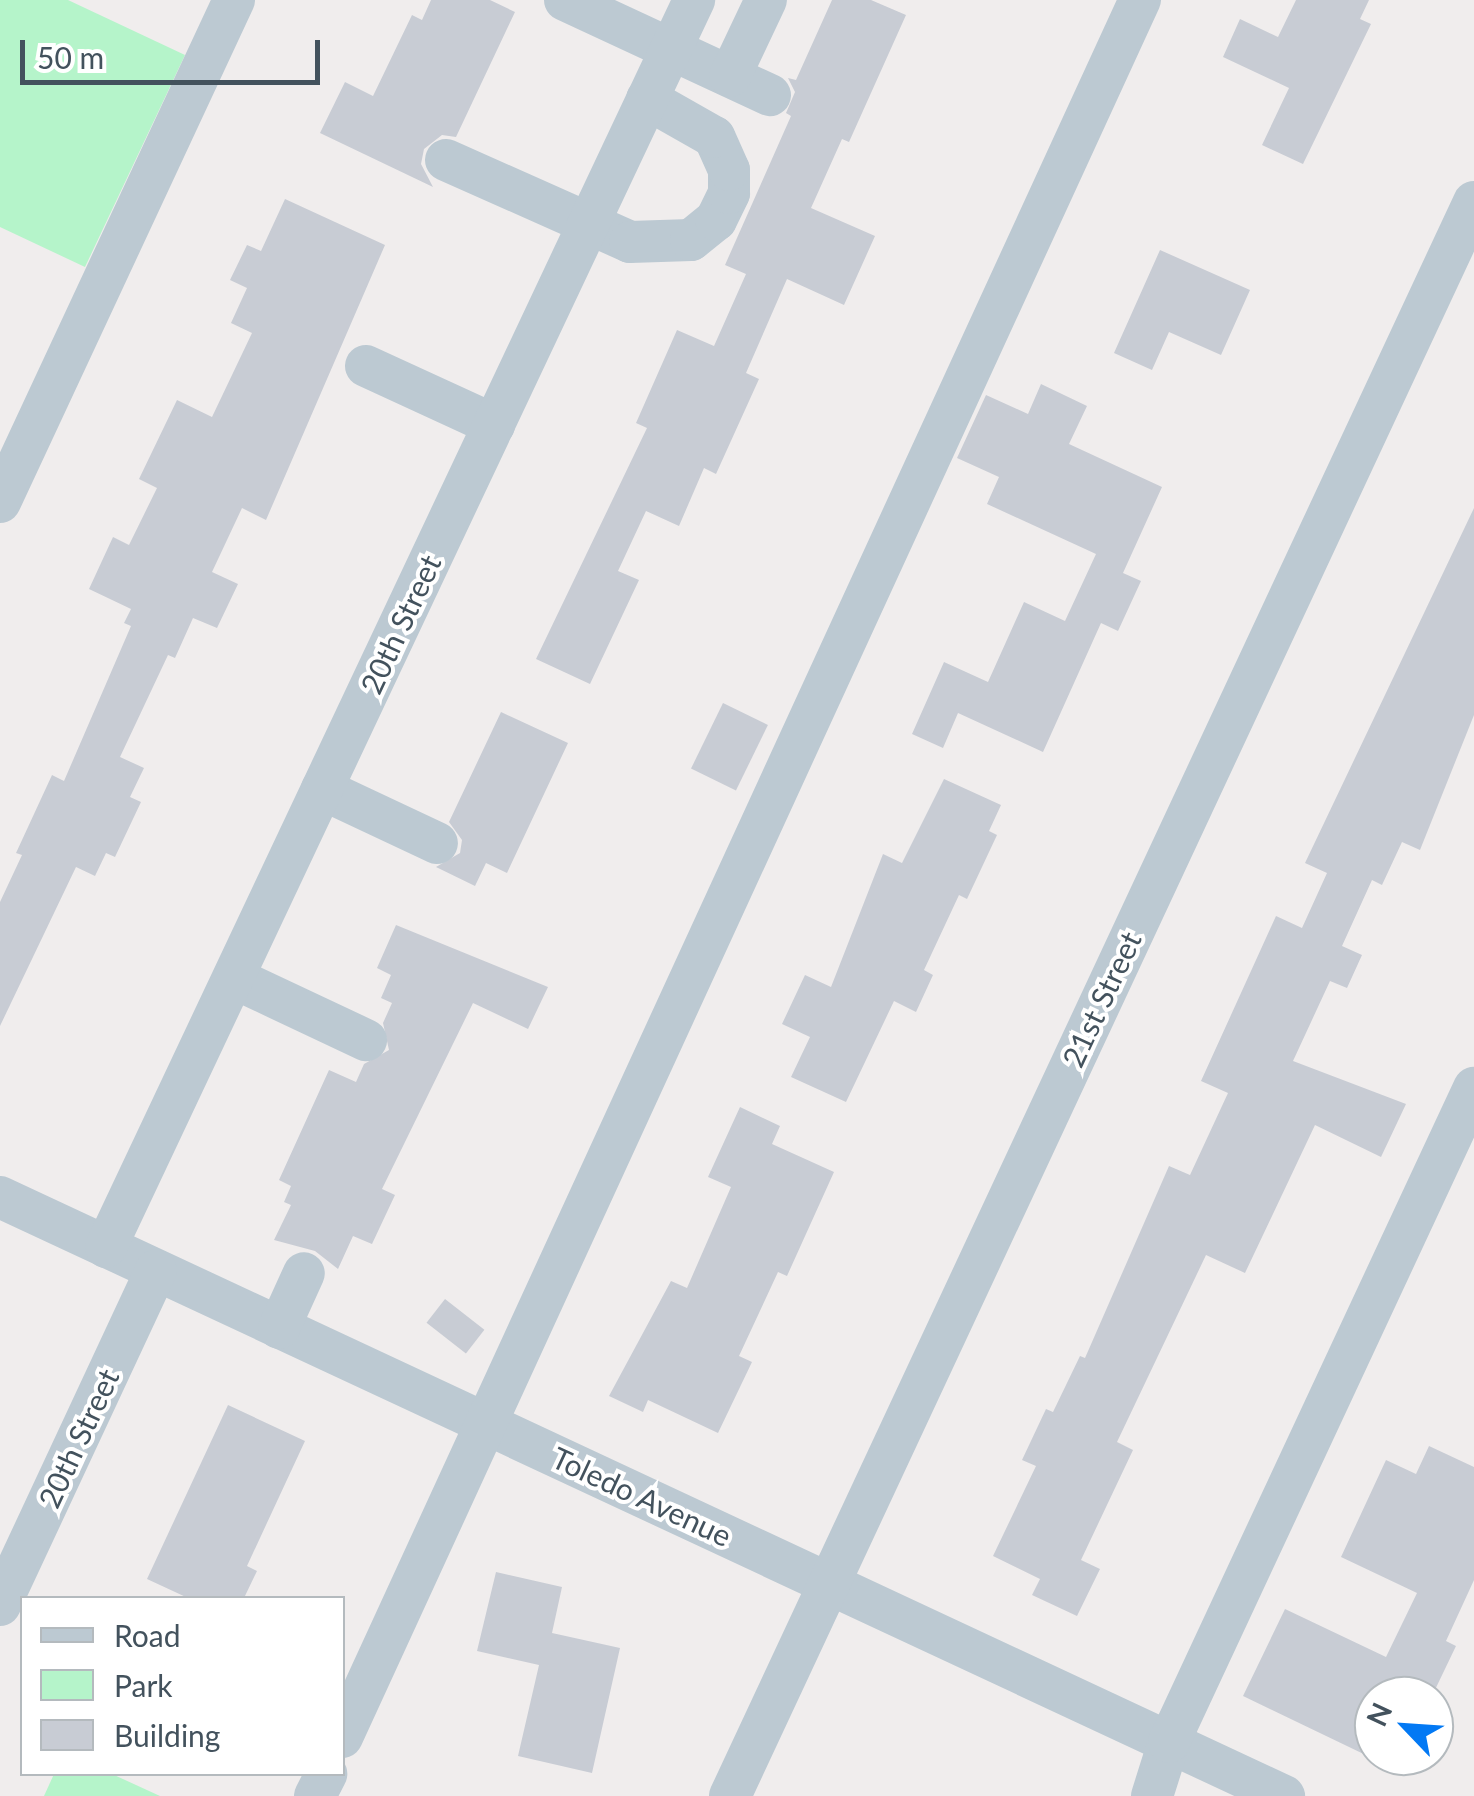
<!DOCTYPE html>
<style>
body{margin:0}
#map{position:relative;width:1474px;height:1796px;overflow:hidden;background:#f0eded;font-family:Lato,sans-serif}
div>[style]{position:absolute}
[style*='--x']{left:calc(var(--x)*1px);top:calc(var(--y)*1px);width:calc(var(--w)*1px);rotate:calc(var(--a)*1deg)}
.green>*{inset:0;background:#b5f4ca}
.building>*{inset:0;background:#c8ccd4;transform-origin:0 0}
.minor>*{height:42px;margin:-21px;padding:0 21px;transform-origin:21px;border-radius:21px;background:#bcc9d2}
span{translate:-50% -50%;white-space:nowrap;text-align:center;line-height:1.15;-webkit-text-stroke:8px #fff;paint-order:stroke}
.street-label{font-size:30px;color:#43525d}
.legend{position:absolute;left:20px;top:1596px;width:325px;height:180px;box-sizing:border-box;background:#fff;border:2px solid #b4babe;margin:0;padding:12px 18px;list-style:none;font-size:30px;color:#43525d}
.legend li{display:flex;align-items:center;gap:20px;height:50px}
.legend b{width:50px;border:2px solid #b4babe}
.north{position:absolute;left:1354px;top:1676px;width:100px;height:100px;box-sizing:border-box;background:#fff;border:2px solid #b4babe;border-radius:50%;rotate:295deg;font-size:28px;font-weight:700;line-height:40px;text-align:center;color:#43525d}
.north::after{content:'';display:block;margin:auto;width:35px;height:45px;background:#0379f4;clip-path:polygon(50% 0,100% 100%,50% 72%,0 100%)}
.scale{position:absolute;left:20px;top:40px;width:300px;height:45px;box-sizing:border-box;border:5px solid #43525d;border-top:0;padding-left:12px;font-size:30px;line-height:35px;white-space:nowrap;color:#43525d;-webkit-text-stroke:8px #fff;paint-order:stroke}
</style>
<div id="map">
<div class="green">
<div style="clip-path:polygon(0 0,68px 0,185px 55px,85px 267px,0 227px)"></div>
<div style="clip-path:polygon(54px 1774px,112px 1774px,160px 1796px,44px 1796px)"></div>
</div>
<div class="building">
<div style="clip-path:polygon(431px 0,490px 0,515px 12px,456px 137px,442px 135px,424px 149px,421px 164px,433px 187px,320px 133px,345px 82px,373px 96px,412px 15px,422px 20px)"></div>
<div style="clip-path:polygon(832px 0,871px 0,906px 15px,849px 142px,842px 139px,811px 208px,875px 236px,844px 305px,787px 279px,746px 373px,759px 379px,716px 474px,704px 468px,679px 526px,646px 511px,618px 571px,639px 580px,590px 684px,536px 659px,647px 428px,636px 423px,677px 330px,714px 346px,746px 274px,725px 265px,791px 116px,786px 113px,795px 92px,788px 78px,796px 80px)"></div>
<div style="clip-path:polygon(1296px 0,1369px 0,1360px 19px,1371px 24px,1303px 164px,1262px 145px,1289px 88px,1223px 57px,1240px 19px,1278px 37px)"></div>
<div style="clip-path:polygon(285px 199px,385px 245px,266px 520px,242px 508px,212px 572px,238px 584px,217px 628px,193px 618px,175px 658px,168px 655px,120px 757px,144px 768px,130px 797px,141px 802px,115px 857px,106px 853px,95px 876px,76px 867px,0 1026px,0 902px,22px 855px,16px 853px,52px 775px,64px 781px,131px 626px,124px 623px,131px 609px,89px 589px,113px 537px,129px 545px,157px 488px,139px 479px,177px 400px,212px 417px,252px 333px,231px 323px,247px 288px,230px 280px,247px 245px,261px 251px)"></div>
<div style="clip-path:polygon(1160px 250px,1250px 290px,1221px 355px,1169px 332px,1152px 370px,1114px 353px)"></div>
<div style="clip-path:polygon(1041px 384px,1087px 406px,1069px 444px,1162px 487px,1123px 573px,1141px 581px,1118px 631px,1101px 623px,1043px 752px,958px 713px,943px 748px,912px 734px,944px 662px,988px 682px,1024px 602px,1065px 621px,1096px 554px,987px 504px,999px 477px,957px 458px,986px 395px,1028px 414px)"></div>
<div style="clip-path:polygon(1474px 508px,1474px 715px,1420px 850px,1402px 842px,1382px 885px,1372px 880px,1342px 946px,1362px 955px,1347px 988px,1330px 981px,1293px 1061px,1406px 1104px,1381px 1157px,1315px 1125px,1245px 1273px,1206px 1255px,1117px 1442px,1133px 1450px,1081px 1560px,1100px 1569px,1077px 1616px,1032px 1595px,1040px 1579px,993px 1556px,1036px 1466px,1022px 1460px,1046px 1409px,1053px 1412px,1080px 1356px,1085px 1358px,1169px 1166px,1190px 1175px,1228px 1093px,1201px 1081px,1276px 916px,1302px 928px,1327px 873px,1305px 863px)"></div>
<div style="left:723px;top:703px;width:50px;height:73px;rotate:26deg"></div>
<div style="clip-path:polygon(501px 712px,568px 743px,507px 873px,486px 863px,475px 886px,436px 867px,460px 853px,462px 840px,449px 822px)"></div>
<div style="clip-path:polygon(944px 779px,1001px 805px,989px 831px,997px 835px,967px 899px,959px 895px,924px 970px,933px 975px,916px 1012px,894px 1001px,846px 1102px,791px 1077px,810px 1037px,782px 1024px,805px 975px,831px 987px,883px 854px,902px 863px)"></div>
<div style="clip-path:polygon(396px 925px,548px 987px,528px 1029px,473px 1003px,382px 1189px,395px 1195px,372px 1244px,353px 1236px,338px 1269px,315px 1251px,274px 1240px,291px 1205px,284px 1202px,291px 1186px,279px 1180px,329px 1070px,356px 1082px,364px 1064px,389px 1050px,383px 1023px,392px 1003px,381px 998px,391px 975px,377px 968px)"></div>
<div style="clip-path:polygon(740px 1107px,780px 1126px,772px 1144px,834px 1172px,787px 1276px,778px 1272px,739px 1356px,752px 1362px,718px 1433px,648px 1400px,643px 1412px,609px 1396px,671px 1281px,687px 1288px,731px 1187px,708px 1177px)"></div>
<div style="left:445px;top:1299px;width:50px;height:30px;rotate:38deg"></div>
<div style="clip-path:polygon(228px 1405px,305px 1441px,247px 1566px,257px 1571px,244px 1598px,188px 1598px,147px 1579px)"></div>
<div style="clip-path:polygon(1429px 1446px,1474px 1467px,1474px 1580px,1446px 1641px,1456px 1646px,1432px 1696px,1374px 1696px,1374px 1759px,1243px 1696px,1285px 1609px,1386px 1657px,1417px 1593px,1341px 1557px,1386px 1460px,1416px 1474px)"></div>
<div style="clip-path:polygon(496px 1572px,562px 1587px,552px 1633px,620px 1648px,592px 1773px,518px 1756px,539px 1665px,477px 1651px)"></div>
</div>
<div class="minor">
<div style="--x:565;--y:0;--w:226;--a:24.9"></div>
<div style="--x:730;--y:76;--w:84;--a:-64.7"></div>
<div style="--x:446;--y:160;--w:201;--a:24"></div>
<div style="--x:630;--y:242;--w:61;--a:-1.9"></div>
<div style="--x:691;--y:240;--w:32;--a:-39"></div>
<div style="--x:716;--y:220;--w:30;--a:-64"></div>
<div style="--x:729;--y:193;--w:23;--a:-90"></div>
<div style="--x:729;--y:170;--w:36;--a:-114"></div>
<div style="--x:714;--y:137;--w:77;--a:-150.4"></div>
<div style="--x:366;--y:366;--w:141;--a:24.7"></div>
<div style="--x:0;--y:502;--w:554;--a:-65.01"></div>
<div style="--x:322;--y:789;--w:127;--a:25.2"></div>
<div style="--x:234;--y:978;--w:146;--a:25.2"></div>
<div style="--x:0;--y:1197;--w:1417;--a:25.01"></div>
<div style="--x:106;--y:1247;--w:1379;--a:-64.75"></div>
<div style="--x:279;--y:1328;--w:60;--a:-65.6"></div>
<div style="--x:0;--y:1605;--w:369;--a:-65"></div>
<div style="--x:342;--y:1737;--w:1912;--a:-65.33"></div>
<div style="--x:315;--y:1796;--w:25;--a:-63"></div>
<div style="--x:730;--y:1796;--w:1759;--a:-64.98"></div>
<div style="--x:1152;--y:1796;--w:57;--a:-72.5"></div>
<div style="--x:1169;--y:1742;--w:722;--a:-65"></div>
</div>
<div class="street-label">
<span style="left:400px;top:624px;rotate:-65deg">20th Street</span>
<span style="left:1101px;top:999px;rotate:-65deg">21st Street</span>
<span style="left:78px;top:1438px;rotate:-65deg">20th Street</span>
<span style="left:642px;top:1496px;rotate:25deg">Toledo Avenue</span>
</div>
<ul class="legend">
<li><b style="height:12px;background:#bcc9d2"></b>Road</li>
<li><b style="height:28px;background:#b5f4ca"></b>Park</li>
<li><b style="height:28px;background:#c8ccd4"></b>Building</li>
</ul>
<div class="north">N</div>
<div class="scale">50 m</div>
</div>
